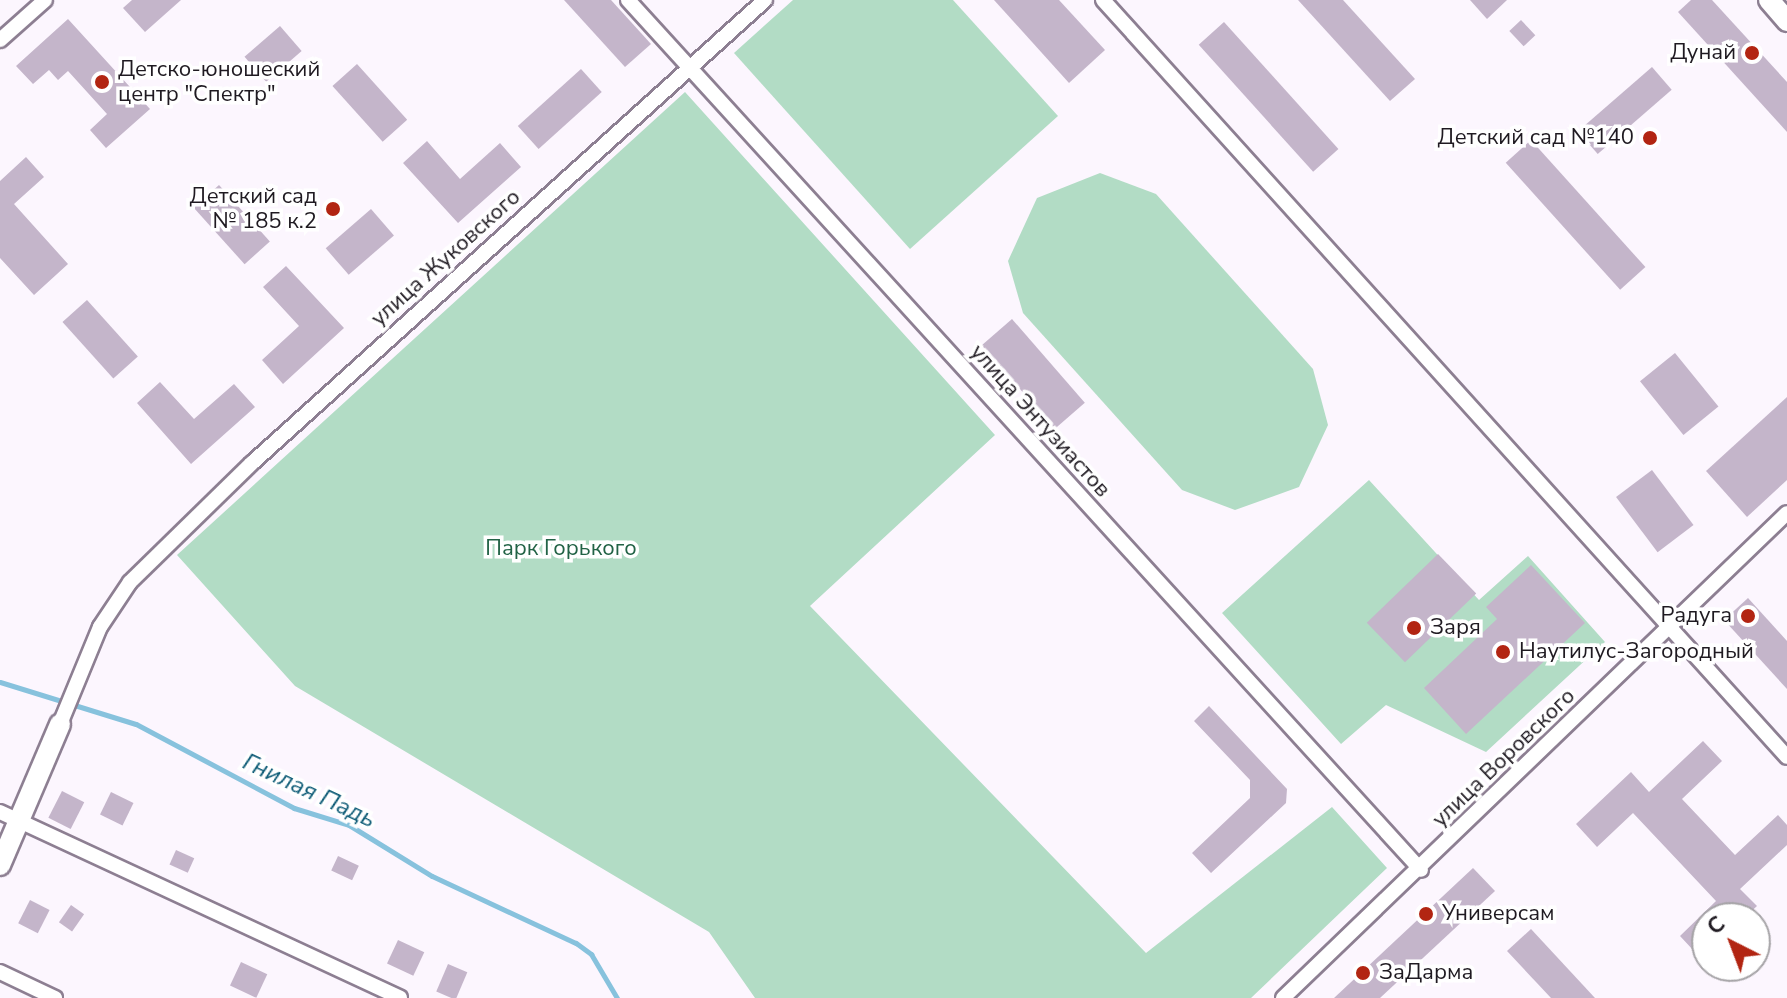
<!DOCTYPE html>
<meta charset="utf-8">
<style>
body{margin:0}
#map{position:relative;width:1787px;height:998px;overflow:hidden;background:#fcf6fe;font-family:"Nunito Sans",sans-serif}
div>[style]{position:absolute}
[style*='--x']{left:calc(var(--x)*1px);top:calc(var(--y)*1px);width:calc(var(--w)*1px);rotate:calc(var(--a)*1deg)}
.green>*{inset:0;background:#b2dcc5}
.stream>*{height:5px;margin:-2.5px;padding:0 2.5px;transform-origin:2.5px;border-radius:2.5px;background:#87c2dd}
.building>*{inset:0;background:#c4b5ca;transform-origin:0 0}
.roads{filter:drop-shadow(2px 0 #8d7f92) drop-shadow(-2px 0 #8d7f92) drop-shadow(0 2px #8d7f92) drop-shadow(0 -2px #8d7f92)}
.street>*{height:14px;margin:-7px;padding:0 7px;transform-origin:7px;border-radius:7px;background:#fff}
.secondary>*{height:20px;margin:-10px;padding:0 10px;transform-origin:10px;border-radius:10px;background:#fff}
.dots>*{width:22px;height:22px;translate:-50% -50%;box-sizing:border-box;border:4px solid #fff;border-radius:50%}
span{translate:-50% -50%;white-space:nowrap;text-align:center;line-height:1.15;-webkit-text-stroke:7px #fff;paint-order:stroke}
.poi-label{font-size:22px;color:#1f1a21}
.right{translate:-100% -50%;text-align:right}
.left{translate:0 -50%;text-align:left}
.street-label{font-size:22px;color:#1f1a21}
.park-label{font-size:22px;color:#226346}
.water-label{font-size:24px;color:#0d5b76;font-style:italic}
.north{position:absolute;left:1691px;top:902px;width:80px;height:80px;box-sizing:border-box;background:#fff;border:2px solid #a5a3a6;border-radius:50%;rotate:318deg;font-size:22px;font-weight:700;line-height:32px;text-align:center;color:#1f1a21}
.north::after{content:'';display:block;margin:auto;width:28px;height:36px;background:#b22512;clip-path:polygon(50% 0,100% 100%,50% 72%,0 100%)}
</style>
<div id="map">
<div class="green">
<div style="clip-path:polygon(793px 0,953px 0,1058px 116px,910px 249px,734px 53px)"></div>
<div style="clip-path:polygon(685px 92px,995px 435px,810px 606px,1146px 953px,1332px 807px,1387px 868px,1251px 998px,755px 998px,709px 932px,295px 686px,177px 555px)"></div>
<div style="clip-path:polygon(1100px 173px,1156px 194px,1313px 369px,1328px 425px,1299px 487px,1235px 510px,1182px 490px,1023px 313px,1008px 261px,1037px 198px)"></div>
<div style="clip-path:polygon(1369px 480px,1479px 600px,1528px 556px,1605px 642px,1486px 752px,1386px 705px,1341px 744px,1222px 613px)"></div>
</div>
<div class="stream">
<div style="--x:0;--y:682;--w:142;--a:17.2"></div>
<div style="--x:136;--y:724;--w:179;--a:28"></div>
<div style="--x:294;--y:808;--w:58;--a:17.2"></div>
<div style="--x:349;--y:825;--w:97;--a:31.6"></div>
<div style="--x:432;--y:876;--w:159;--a:25"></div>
<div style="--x:576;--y:943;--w:19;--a:36"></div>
<div style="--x:591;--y:954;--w:51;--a:59.4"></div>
</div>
<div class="building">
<div style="clip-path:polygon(132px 0,181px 0,145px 32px,123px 8px)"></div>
<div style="clip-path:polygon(564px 0,611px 0,651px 44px,625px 67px)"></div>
<div style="clip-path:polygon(994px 0,1059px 0,1105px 50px,1069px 83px)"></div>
<div style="clip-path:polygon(1298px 0,1343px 0,1415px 79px,1390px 101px)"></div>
<div style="clip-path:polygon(1470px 0,1507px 0,1487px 19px)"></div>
<div style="clip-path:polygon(1691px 0,1712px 0,1787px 82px,1787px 132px,1678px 12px)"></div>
<div style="clip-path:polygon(68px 19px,150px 109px,106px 148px,90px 130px,107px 114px,68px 71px,58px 80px,49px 70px,33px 84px,16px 66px)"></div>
<div style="left:1521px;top:20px;width:21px;height:16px;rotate:47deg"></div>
<div style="left:1224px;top:22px;width:171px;height:34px;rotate:48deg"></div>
<div style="left:280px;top:26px;width:33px;height:47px;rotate:49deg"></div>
<div style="left:357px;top:64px;width:75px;height:33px;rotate:48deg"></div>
<div style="left:1652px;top:67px;width:30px;height:98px;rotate:49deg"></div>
<div style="left:581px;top:69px;width:31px;height:85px;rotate:48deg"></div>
<div style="left:1531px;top:140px;width:171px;height:34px;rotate:48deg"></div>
<div style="clip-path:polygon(427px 141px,460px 179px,500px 143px,521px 167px,458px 223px,403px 163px)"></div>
<div style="clip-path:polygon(26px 157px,44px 177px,14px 204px,68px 264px,34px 295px,0 258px,0 181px)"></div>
<div style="left:219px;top:185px;width:76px;height:34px;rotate:48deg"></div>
<div style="left:371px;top:209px;width:35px;height:60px;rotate:49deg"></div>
<div style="clip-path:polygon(286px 266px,344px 328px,283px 384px,262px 360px,299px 326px,263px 287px)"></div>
<div style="left:87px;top:300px;width:76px;height:33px;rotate:48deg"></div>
<div style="left:1012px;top:319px;width:111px;height:40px;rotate:49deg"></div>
<div style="left:1675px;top:353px;width:69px;height:45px;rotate:51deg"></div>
<div style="clip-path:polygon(160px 382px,194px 419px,234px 384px,255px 407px,191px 464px,137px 403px)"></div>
<div style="clip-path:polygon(1787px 397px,1787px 480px,1747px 517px,1706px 471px)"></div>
<div style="left:1652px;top:470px;width:69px;height:45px;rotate:53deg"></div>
<div style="left:1438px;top:554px;width:55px;height:99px;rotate:46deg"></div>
<div style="clip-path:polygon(1531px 565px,1585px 623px,1466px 734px,1424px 688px,1497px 619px,1486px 607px)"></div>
<div style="clip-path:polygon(1748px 598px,1787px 641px,1787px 689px,1724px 620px)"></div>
<div style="clip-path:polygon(1209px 706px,1287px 789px,1286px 803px,1211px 873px,1192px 853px,1250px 798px,1250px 780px,1194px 721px)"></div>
<div style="clip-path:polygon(1703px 741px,1722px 761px,1682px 799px,1735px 855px,1778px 815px,1787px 825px,1787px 845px,1740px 889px,1757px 906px,1744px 918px,1707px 918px,1707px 965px,1680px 936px,1716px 901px,1633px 813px,1597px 847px,1576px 824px,1631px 772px,1649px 792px)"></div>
<div style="left:62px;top:791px;width:25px;height:30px;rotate:27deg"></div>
<div style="left:111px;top:792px;width:25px;height:25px;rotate:26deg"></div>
<div style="left:176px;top:850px;width:20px;height:16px;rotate:24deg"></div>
<div style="left:338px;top:856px;width:23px;height:16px;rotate:25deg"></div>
<div style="clip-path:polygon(1473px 868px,1495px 891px,1380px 998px,1334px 998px)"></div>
<div style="left:30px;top:900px;width:22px;height:26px;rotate:27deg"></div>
<div style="left:71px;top:905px;width:16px;height:21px;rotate:35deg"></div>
<div style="clip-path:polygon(1531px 929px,1595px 998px,1551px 998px,1507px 951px)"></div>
<div style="left:398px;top:940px;width:29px;height:26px;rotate:25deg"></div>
<div style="left:241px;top:962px;width:29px;height:26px;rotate:25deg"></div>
<div style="left:448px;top:964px;width:21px;height:30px;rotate:23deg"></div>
</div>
<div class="roads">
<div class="street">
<div style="--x:628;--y:0;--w:1177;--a:47.65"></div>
<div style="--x:1103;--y:0;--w:1020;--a:47.9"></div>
<div style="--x:0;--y:40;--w:60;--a:-41.6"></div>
<div style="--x:60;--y:724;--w:105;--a:-67.6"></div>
<div style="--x:100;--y:627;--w:54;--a:-56.3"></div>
<div style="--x:130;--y:582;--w:170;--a:-44.3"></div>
<div style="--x:252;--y:463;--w:691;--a:-42.07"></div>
<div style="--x:0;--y:812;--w:441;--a:24.9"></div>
<div style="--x:0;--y:972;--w:61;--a:25.3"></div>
<div style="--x:1283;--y:998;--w:699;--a:-43.9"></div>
</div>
<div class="secondary">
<div style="--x:1769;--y:0;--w:28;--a:49"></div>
<div style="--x:0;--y:865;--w:153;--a:-66.9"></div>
</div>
</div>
<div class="dots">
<div style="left:1752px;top:53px;background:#b22512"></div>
<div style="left:102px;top:82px;background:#b22512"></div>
<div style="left:1650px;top:138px;background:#b22512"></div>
<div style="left:333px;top:209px;background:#b22512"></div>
<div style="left:1748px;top:616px;background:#b22512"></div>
<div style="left:1414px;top:628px;background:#b22512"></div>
<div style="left:1503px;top:652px;background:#b22512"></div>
<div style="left:1426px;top:914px;background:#b22512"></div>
<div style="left:1363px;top:973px;background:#b22512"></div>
</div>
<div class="poi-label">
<span class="right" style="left:1736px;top:53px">Дунай</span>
<span class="left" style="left:118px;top:82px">Детско-юношеский<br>центр "Спектр"</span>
<span class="right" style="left:1634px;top:138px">Детский сад №140</span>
<span class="right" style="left:317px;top:209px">Детский сад<br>№ 185 к.2</span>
<span class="right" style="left:1732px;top:616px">Радуга</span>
<span class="left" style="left:1430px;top:628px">Заря</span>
<span class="left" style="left:1519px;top:652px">Наутилус-Загородный</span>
<span class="left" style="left:1442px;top:914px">Универсам</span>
<span class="left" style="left:1379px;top:973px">ЗаДарма</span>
</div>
<div class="street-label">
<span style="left:446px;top:258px;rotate:-42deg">улица Жуковского</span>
<span style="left:1040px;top:421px;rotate:48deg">улица Энтузиастов</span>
<span style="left:1504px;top:758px;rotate:-44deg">улица Воровского</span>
</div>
<div class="park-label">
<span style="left:561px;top:549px">Парк Горького</span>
</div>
<div class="water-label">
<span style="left:309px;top:791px;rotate:25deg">Гнилая Падь</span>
</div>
<div class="north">С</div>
</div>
